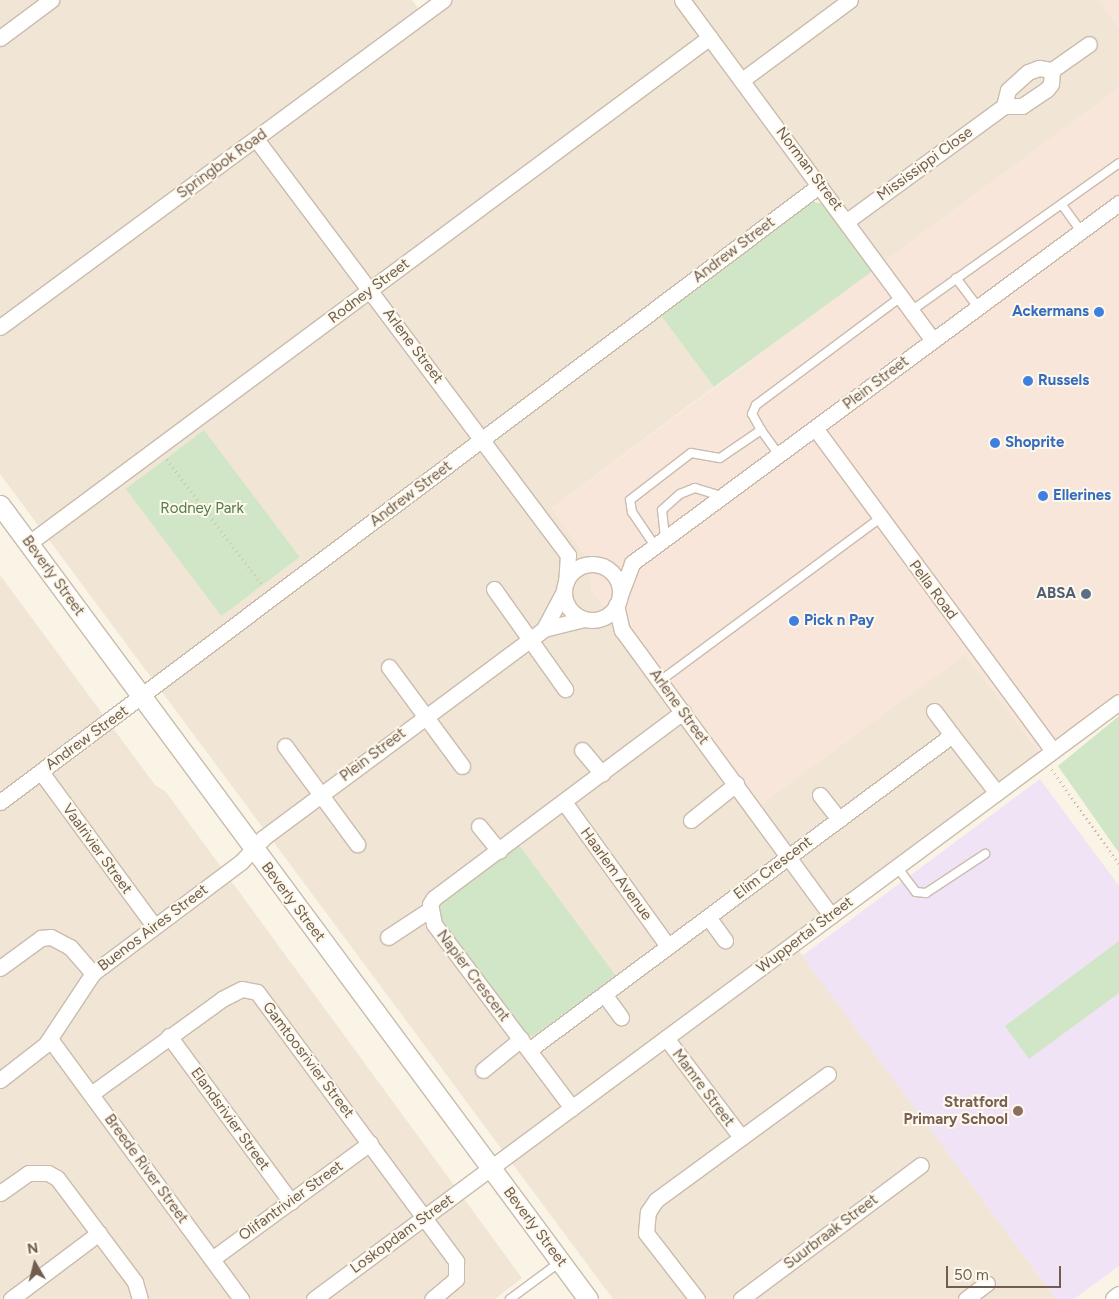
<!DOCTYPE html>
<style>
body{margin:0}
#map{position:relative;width:1119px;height:1299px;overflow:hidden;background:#faf4e6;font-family:Figtree,sans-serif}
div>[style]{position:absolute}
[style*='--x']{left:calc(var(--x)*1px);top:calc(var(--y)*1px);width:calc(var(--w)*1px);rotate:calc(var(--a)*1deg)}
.residential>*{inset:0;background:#f1e6d5}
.commercial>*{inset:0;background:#f9e6db}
.education>*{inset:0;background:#f1e3f6}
.green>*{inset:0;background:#d0e6c6;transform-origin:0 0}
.path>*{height:2.5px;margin-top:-1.25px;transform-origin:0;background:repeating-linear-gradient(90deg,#d1b9a4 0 1px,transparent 0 5px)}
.roads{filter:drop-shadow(1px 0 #cabcad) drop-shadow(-1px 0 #cabcad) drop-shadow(0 1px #cabcad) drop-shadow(0 -1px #cabcad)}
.service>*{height:8px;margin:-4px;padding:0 4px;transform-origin:4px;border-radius:4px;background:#fff}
.minor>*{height:15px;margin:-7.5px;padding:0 7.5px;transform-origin:7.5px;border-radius:7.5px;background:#fff}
.minor>.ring{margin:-7.5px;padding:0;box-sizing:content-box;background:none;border:15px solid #fff;border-radius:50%}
.tertiary>*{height:19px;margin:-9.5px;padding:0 9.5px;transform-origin:9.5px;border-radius:9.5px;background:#fff}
.dots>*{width:14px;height:14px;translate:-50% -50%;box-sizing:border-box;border:2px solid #fdf8ec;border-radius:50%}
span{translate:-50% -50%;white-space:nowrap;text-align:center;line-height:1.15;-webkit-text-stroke:4px #fdf8ec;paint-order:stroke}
.street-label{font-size:15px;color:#705d4d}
.shop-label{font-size:15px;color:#366cbe;font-weight:700}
.right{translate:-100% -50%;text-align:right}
.left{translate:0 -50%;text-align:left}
.park-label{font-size:15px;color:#547a4a}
.service-label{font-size:15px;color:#4e5e75;font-weight:700}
.education-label{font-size:15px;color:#785e54;font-weight:700}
.north{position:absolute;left:10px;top:1239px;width:50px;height:50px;-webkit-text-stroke:4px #fdf8ec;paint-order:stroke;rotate:352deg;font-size:14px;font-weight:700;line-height:20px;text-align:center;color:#705d4d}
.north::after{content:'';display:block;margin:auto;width:18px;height:22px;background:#705d4d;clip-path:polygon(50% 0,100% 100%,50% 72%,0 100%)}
.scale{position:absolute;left:946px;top:1266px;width:115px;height:22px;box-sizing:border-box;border:2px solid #705d4d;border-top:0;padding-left:6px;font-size:15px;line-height:18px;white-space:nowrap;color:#705d4d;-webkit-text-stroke:4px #fdf8ec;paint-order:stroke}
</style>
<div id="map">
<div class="residential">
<div style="clip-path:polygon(0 0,412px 0,423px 15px,444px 0,1099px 0,1119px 28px,1119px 88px,880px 265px,821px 186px,659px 313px,714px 387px,552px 508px,587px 558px,592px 591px,753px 810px,965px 654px,1044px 758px,794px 944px,1056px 1299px,613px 1299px,0 474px)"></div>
<div style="clip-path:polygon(0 575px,155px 785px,166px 792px,522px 1278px,495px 1299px,0 1299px)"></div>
</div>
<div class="commercial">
<div style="clip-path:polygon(1099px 0,1119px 0,1119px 28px)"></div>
<div style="clip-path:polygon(1119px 88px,1119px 702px,1044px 758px,965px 655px,753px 810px,592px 591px,587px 558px,552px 508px)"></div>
</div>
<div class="education">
<div style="clip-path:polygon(1040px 779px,1119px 886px,1119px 1266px,1074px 1299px,1056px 1299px,802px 956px)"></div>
</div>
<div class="green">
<div style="clip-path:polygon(810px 201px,824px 204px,874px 270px,714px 387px,659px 313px)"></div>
<div style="left:204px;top:430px;width:159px;height:98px;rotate:53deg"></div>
<div style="clip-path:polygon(1119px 716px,1119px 853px,1058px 766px)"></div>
<div style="clip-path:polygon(519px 845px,616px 976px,533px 1036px,525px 1033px,438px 917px,437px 908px,442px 903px)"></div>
<div style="clip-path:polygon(1119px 941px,1119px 993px,1029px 1059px,1005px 1026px)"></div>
</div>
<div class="path">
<div style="--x:167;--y:459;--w:159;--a:52.9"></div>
<div style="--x:1052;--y:769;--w:116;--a:54.8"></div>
</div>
<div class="roads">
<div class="service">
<div style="--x:1062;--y:205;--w:32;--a:54"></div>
<div style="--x:956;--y:278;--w:36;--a:53"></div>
<div style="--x:911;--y:311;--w:255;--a:-35.4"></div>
<div style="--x:761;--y:430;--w:18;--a:-119"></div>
<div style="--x:752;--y:414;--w:10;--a:-66"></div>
<div style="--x:756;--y:405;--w:181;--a:-36.7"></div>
<div style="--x:665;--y:538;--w:28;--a:-96"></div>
<div style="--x:662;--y:510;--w:24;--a:-42"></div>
<div style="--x:680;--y:494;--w:16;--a:-22"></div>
<div style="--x:695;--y:488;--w:28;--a:17"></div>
<div style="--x:655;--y:546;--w:41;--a:-124.1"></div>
<div style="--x:632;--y:512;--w:12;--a:-99"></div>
<div style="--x:630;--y:500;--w:77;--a:-37.6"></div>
<div style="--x:691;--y:453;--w:29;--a:10"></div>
<div style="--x:720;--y:458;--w:50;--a:-34.3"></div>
<div style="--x:761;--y:430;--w:31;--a:54"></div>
<div style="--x:660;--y:681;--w:274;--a:-36.5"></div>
<div style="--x:897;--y:867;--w:31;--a:53"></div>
<div style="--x:916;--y:892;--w:10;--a:6"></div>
<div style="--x:926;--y:893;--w:71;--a:-33.5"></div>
<div style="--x:510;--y:1299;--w:62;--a:-36.5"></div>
</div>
<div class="minor">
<div style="--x:682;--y:0;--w:423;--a:53.6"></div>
<div style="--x:0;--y:38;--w:64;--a:-36.7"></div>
<div style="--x:742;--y:80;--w:134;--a:-36.5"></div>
<div style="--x:1004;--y:106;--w:18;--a:0"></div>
<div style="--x:1022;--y:106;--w:30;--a:-34"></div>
<div style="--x:1047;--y:89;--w:6;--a:-51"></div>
<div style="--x:1051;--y:84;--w:14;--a:-86"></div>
<div style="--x:256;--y:139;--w:520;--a:53.13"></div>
<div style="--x:568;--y:555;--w:27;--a:94"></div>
<div style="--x:847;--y:221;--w:195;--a:-36.2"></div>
<div style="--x:1004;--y:106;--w:16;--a:-76"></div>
<div style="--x:1008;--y:90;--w:27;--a:-42"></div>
<div style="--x:1028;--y:72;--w:12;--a:-20"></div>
<div style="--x:1039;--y:68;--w:13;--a:9"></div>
<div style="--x:1052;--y:70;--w:45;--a:-35.1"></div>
<div style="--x:0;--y:327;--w:551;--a:-36.43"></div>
<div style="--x:815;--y:428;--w:401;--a:53.6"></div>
<div style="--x:29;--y:543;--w:848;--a:-36.61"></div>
<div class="ring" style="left:564px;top:564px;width:41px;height:41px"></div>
<div style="--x:494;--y:589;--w:123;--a:54.6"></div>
<div style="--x:620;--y:595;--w:34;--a:-69"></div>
<div style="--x:632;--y:563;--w:606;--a:-36.47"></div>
<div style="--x:616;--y:605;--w:26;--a:77"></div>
<div style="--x:622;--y:630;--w:354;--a:53.8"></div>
<div style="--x:544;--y:629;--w:43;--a:-62.2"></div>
<div style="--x:389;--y:667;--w:123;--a:53.6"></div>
<div style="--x:934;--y:711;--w:30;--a:53"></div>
<div style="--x:285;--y:746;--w:122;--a:53.7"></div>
<div style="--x:582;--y:750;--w:31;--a:50"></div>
<div style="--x:41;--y:772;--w:191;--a:53.7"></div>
<div style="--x:820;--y:795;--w:31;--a:52"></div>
<div style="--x:0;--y:802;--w:1026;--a:-36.96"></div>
<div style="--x:564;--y:802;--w:178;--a:54.2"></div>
<div style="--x:691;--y:820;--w:58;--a:-38.7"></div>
<div style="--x:479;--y:826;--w:32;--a:51"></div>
<div style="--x:708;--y:917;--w:29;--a:54"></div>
<div style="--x:388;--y:937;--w:49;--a:-33.4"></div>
<div style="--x:0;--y:968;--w:51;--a:-36.2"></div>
<div style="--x:41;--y:938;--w:10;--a:-6"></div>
<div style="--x:51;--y:937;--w:21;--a:28"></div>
<div style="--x:70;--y:947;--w:35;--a:49"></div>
<div style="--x:604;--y:994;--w:29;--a:54"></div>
<div style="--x:169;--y:1036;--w:206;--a:53.7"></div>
<div style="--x:666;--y:1038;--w:124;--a:52.9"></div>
<div style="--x:50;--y:1039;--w:323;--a:53.7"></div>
<div style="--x:529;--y:1050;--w:527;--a:-36.67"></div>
<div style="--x:952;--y:735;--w:73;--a:52.2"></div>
<div style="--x:483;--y:1070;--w:49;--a:-39.2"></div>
<div style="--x:0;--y:1080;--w:58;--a:-38"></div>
<div style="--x:46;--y:1044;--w:85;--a:-56.5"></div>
<div style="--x:93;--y:973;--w:185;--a:-36.9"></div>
<div style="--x:241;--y:862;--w:33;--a:-47"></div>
<div style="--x:263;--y:838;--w:350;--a:-36.6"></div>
<div style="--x:544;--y:629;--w:41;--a:-14"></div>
<div style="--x:91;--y:1094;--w:162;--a:-35.9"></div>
<div style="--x:222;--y:999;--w:22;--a:-27"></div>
<div style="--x:242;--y:989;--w:15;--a:11"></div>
<div style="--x:257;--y:992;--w:335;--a:53.5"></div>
<div style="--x:456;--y:1261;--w:18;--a:90"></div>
<div style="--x:456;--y:1279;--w:31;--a:140"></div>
<div style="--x:572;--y:1108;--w:230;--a:-126.9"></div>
<div style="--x:434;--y:924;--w:20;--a:-101"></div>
<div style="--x:430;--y:904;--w:7;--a:-56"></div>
<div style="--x:434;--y:898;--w:311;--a:-36.8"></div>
<div style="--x:0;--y:1193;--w:35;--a:-35"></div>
<div style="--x:29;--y:1173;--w:19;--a:0"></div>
<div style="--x:48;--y:1173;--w:10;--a:29"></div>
<div style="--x:57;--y:1178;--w:130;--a:53.1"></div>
<div style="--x:135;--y:1282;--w:18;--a:74"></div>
<div style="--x:212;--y:1259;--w:196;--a:-36.3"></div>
<div style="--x:11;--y:1299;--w:110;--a:-36.9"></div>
<div style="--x:314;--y:1299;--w:1002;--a:-36.56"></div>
<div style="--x:697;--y:1299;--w:83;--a:-127.7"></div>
<div style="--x:646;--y:1233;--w:21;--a:-85"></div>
<div style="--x:648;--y:1212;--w:14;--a:-56"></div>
<div style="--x:656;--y:1200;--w:213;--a:-36.2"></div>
<div style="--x:741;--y:1299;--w:224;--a:-36.7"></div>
<div style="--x:966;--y:1299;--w:26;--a:-37"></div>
</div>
<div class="tertiary">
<div style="--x:0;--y:505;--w:988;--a:53.48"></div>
<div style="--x:1115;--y:1299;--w:5;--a:-37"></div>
</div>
</div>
<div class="dots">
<div style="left:1099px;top:312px;background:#3f7fe0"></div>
<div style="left:1028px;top:381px;background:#3f7fe0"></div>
<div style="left:995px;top:443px;background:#3f7fe0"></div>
<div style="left:1043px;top:496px;background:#3f7fe0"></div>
<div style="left:1086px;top:594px;background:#5c6f8a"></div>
<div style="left:794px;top:621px;background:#3f7fe0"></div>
<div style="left:1018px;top:1111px;background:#8d6e63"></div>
</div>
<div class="street-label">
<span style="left:222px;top:164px;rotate:-36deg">Springbok Road</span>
<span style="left:925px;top:164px;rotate:-36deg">Mississippi Close</span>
<span style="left:809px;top:169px;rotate:53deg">Norman Street</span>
<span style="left:734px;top:250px;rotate:-37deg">Andrew Street</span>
<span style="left:369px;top:291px;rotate:-37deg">Rodney Street</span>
<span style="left:413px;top:346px;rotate:53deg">Arlene Street</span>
<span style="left:876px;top:383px;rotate:-37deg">Plein Street</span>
<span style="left:411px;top:494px;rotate:-37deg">Andrew Street</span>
<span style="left:53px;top:576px;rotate:54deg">Beverly Street</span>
<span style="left:933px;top:590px;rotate:53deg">Pella Road</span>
<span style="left:679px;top:707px;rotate:54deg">Arlene Street</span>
<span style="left:87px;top:738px;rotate:-36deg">Andrew Street</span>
<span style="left:373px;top:755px;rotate:-37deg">Plein Street</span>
<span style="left:97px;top:849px;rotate:54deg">Vaalrivier Street</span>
<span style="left:773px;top:868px;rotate:-37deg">Elim Crescent</span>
<span style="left:616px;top:874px;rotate:54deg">Haarlem Avenue</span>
<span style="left:293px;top:902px;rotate:53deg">Beverly Street</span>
<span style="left:153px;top:928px;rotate:-37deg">Buenos Aires Street</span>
<span style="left:805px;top:935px;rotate:-37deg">Wuppertal Street</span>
<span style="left:473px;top:976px;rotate:53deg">Napier Crescent</span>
<span style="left:308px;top:1060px;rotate:53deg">Gamtoosrivier Street</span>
<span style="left:703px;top:1088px;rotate:53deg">Mamre Street</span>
<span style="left:230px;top:1119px;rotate:54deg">Elandsrivier Street</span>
<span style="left:146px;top:1169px;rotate:54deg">Breede River Street</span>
<span style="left:291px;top:1201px;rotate:-36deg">Olifantrivier Street</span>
<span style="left:535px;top:1227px;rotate:53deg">Beverly Street</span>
<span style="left:831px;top:1232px;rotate:-37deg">Suurbraak Street</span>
<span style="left:402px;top:1234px;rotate:-36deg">Loskopdam Street</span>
</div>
<div class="shop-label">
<span class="right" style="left:1089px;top:312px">Ackermans</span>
<span class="left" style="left:1038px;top:381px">Russels</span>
<span class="left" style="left:1005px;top:443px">Shoprite</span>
<span class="left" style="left:1053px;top:496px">Ellerines</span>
<span class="left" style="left:804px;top:621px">Pick n Pay</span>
</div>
<div class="park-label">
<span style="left:202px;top:509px">Rodney Park</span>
</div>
<div class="service-label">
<span class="right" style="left:1076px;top:594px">ABSA</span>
</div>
<div class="education-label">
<span class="right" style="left:1008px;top:1111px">Stratford<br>Primary School</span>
</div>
<div class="north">N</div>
<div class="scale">50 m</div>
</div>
